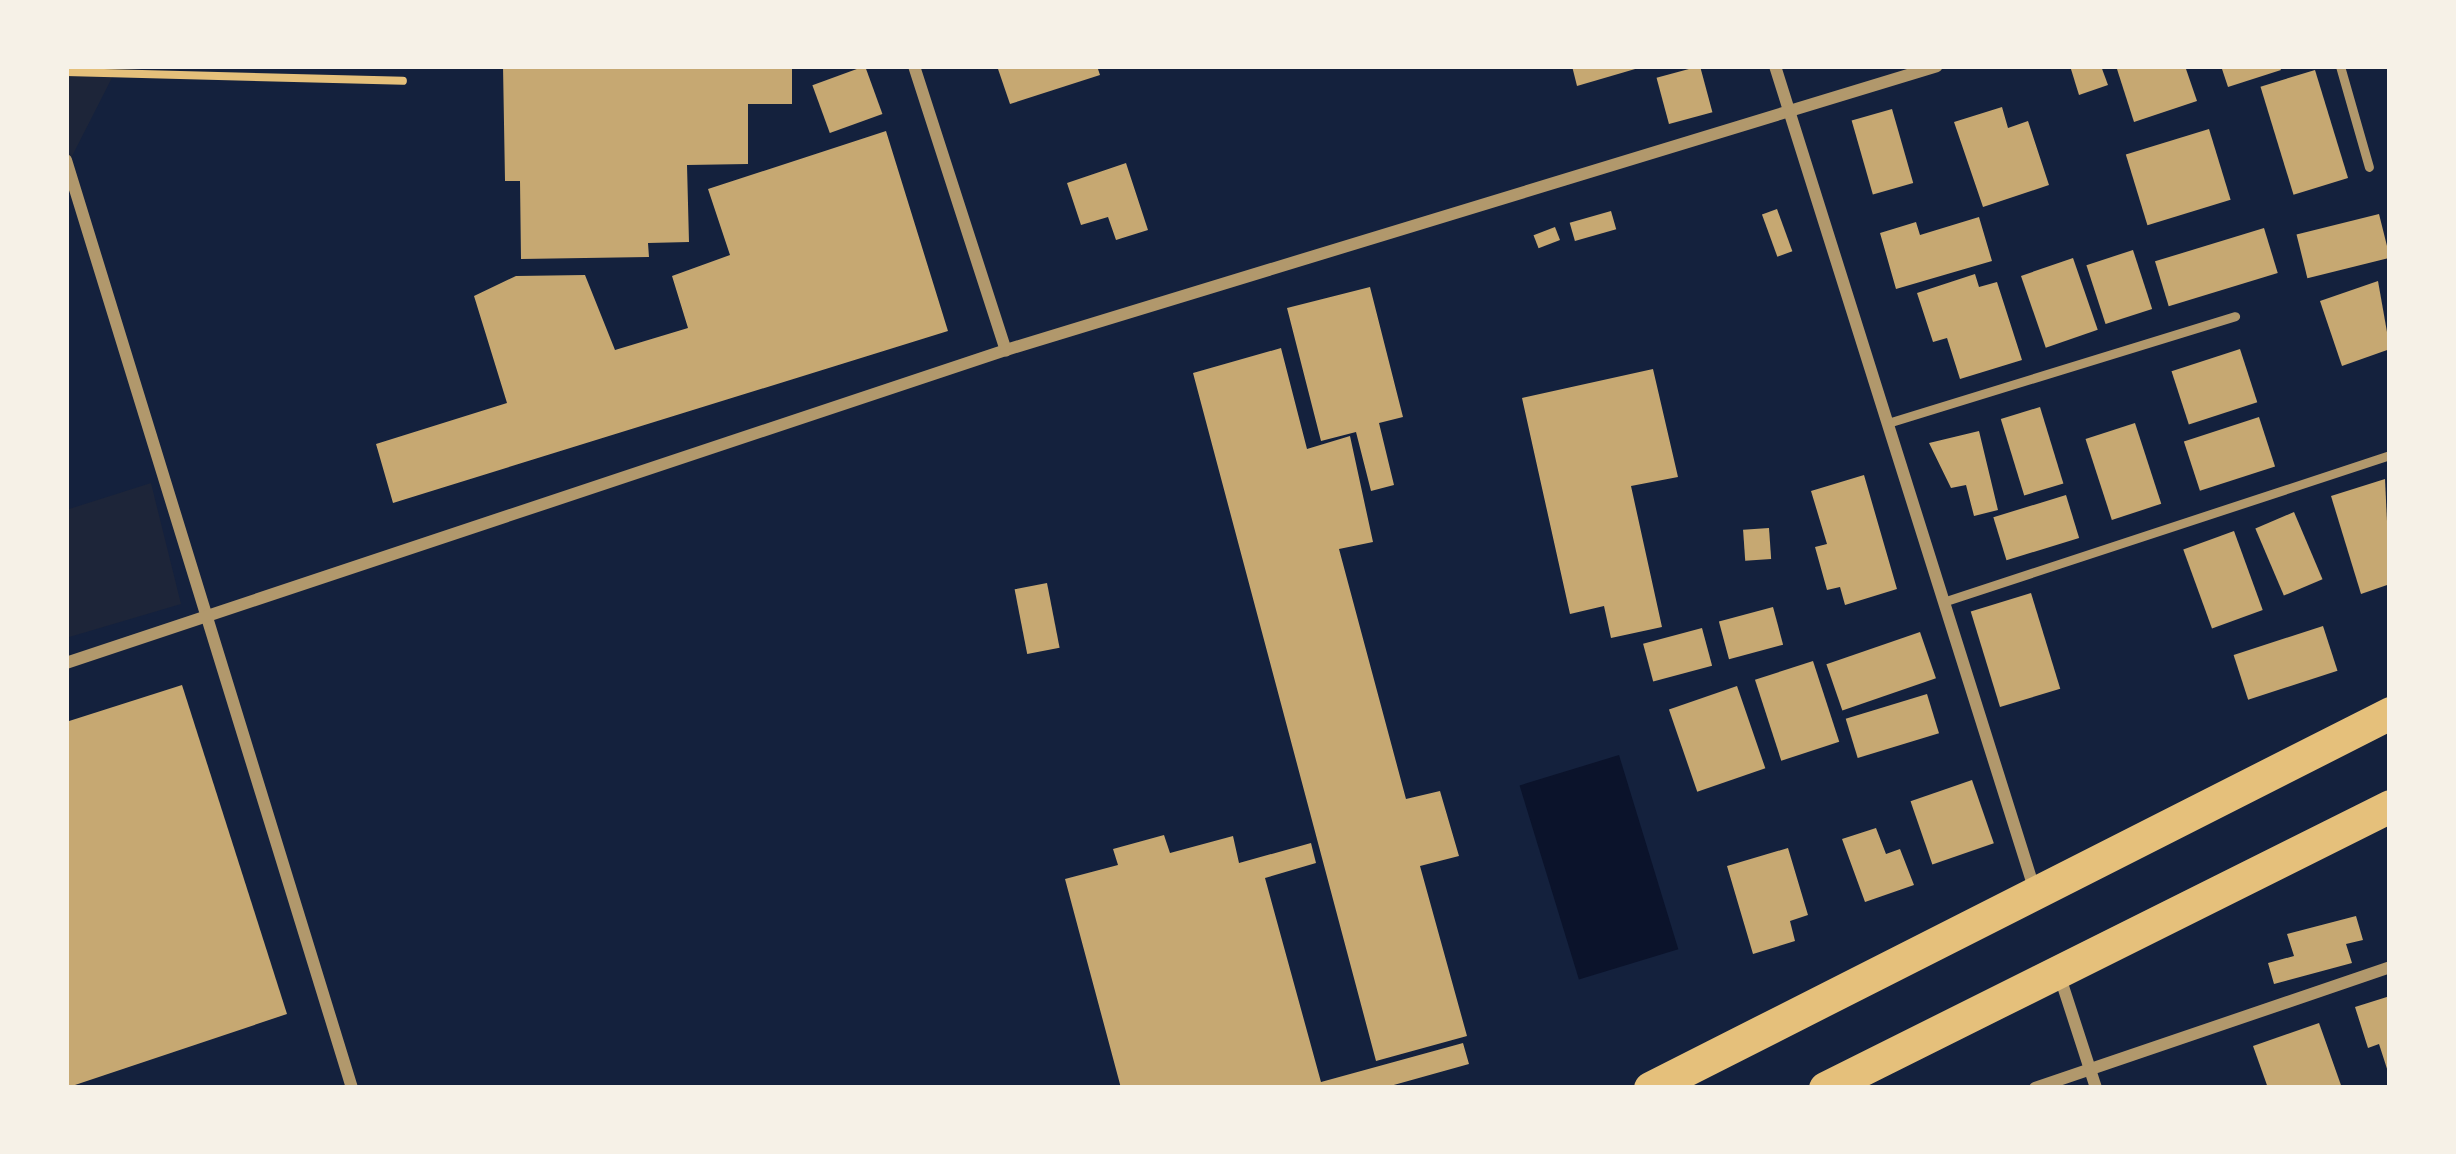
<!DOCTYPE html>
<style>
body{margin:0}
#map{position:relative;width:2456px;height:1154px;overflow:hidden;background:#14213d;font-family:"DM Sans",sans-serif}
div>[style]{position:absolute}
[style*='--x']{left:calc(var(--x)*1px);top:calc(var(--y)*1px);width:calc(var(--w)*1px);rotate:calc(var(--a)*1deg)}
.green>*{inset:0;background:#1d2539}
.water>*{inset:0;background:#0b132b;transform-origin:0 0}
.building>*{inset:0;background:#c6a872;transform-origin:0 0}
.path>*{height:8px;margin:-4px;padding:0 4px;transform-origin:4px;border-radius:4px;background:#e5c07b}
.service>*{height:9px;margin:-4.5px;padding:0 4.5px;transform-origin:4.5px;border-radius:4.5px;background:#b1986c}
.minor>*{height:12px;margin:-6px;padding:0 6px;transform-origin:6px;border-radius:6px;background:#b1986c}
.trunk>*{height:33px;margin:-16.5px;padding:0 16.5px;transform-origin:16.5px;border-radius:16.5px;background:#e5c07b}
span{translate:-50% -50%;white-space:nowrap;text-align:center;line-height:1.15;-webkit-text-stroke:9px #f6f1e7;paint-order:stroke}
.frame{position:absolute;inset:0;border:69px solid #f6f1e7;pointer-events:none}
</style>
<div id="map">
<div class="green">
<div style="clip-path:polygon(66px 66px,118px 66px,66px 168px)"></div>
<div style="clip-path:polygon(151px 483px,181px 604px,66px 638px,66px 510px)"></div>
</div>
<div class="water">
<div style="left:1619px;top:755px;width:203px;height:104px;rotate:73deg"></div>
</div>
<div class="building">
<div style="clip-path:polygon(503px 66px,792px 66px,792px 104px,748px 104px,748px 164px,687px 165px,689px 242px,648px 243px,649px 257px,521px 259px,520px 181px,505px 181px)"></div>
<div style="left:865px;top:66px;width:51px;height:56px;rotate:70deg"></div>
<div style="clip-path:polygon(997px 66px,1097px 66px,1100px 75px,1010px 104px)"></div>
<div style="clip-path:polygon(1572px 66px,1642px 66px,1642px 67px,1577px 86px)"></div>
<div style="left:1700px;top:66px;width:48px;height:45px;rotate:75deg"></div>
<div style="clip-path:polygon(2070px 66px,2101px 66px,2108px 85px,2079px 95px)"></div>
<div style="clip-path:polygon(2116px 66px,2185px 66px,2197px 101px,2134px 122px)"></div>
<div style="clip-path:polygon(2221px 66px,2279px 66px,2281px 70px,2228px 87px)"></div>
<div style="left:2315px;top:70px;width:113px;height:57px;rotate:73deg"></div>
<div style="clip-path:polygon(2002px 107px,2008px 128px,2028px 121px,2049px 185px,1983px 207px,1954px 122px)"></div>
<div style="left:1892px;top:109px;width:77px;height:42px;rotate:74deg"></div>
<div style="left:2209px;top:129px;width:74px;height:87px;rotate:73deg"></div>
<div style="clip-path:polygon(886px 131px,948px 331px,393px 503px,376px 444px,507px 403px,474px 296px,516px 276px,585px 275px,615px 350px,688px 328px,672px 276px,730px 255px,708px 189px)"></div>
<div style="clip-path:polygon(1126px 163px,1148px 230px,1116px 240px,1108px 217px,1081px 225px,1067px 183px)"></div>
<div style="left:1777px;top:209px;width:45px;height:16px;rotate:70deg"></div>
<div style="left:1611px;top:211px;width:19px;height:43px;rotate:74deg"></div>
<div style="left:2379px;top:214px;width:45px;height:85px;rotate:76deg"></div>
<div style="clip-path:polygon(1979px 217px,1992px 261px,1896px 289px,1880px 233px,1916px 222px,1920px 235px)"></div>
<div style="left:1555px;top:227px;width:14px;height:23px;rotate:69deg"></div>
<div style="left:2264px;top:228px;width:47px;height:114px;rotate:73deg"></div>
<div style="left:2133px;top:250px;width:62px;height:49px;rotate:72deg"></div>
<div style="left:2073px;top:258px;width:76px;height:55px;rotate:71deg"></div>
<div style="clip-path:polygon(1975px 274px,1979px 287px,1997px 282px,2022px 360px,1960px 379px,1947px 338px,1933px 342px,1917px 293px)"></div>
<div style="clip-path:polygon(2378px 281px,2390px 349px,2342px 366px,2320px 301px)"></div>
<div style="clip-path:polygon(1370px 287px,1403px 417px,1379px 423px,1394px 485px,1371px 491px,1356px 432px,1321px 441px,1287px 308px)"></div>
<div style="clip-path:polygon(1281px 348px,1307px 449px,1350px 436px,1373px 542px,1339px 549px,1406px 799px,1440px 791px,1459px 856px,1420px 866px,1467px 1036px,1376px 1061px,1193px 373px)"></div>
<div style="left:2240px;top:349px;width:56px;height:72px;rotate:72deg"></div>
<div style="clip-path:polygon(1653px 369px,1678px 477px,1631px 486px,1662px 627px,1611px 638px,1604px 606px,1570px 614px,1522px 398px)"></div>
<div style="left:2040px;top:407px;width:80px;height:41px;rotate:73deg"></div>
<div style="left:2259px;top:417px;width:52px;height:79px;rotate:72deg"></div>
<div style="left:2135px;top:423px;width:85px;height:52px;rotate:72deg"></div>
<div style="clip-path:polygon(1979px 431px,1998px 510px,1974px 516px,1966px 485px,1951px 488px,1929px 443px)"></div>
<div style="clip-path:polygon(1864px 475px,1897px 589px,1845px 605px,1840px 587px,1827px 590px,1815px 547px,1827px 544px,1811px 491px)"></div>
<div style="clip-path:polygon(2385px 479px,2390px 584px,2361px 594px,2331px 496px)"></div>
<div style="left:2066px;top:495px;width:45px;height:76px;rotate:73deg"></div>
<div style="left:2294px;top:512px;width:73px;height:42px;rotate:67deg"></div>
<div style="left:1769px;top:528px;width:31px;height:26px;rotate:86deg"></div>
<div style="left:2234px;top:531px;width:84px;height:54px;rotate:70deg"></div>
<div style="left:1047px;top:583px;width:66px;height:33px;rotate:79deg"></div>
<div style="left:2031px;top:593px;width:100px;height:63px;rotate:73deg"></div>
<div style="left:1773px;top:607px;width:39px;height:56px;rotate:75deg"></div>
<div style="left:2323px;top:626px;width:47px;height:94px;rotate:72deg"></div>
<div style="left:1702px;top:628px;width:39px;height:61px;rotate:75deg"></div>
<div style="left:1920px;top:632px;width:49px;height:99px;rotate:71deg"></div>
<div style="left:1813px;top:661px;width:85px;height:61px;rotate:72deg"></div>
<div style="clip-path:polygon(182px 685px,287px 1014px,66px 1088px,66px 722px)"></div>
<div style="left:1737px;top:686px;width:87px;height:72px;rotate:71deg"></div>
<div style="left:1927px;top:694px;width:41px;height:85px;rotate:73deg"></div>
<div style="left:1972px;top:780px;width:67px;height:65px;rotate:71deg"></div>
<div style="clip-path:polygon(1876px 828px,1886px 854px,1900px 849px,1914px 885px,1865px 902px,1842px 839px)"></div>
<div style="clip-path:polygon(1164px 835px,1170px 853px,1233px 836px,1239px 863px,1311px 843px,1316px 863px,1265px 878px,1321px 1082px,1463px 1043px,1469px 1064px,1383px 1088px,1121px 1088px,1065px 879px,1118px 865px,1113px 849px)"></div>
<div style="clip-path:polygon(1788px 848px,1808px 915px,1790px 921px,1795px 941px,1753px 954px,1727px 866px)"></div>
<div style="clip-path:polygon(2356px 916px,2363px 940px,2346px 944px,2352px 963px,2274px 984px,2268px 963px,2294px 956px,2287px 934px)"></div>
<div style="clip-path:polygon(2390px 996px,2390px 1075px,2389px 1075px,2379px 1044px,2368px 1048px,2355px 1007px)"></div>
<div style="clip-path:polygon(2319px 1023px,2342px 1088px,2268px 1088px,2253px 1046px)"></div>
</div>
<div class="path">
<div style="--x:66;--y:72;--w:337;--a:1.5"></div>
</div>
<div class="service">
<div style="--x:2340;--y:66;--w:105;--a:74"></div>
<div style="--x:1891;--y:422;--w:360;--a:-17.1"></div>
<div style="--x:1949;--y:600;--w:464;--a:-18.2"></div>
</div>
<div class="minor">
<div style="--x:914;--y:66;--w:299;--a:72.1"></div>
<div style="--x:1775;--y:66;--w:865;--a:72.51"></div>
<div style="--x:66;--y:160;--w:971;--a:72.87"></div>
<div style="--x:66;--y:663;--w:991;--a:-18.42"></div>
<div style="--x:1006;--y:350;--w:973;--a:-16.96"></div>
<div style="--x:2060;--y:977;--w:117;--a:72"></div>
<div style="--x:2035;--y:1088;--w:375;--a:-18.8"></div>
</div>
<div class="trunk">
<div style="--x:1650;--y:1088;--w:830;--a:-26.87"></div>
<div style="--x:1825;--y:1088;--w:631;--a:-26.52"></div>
</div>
<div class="frame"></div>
</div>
